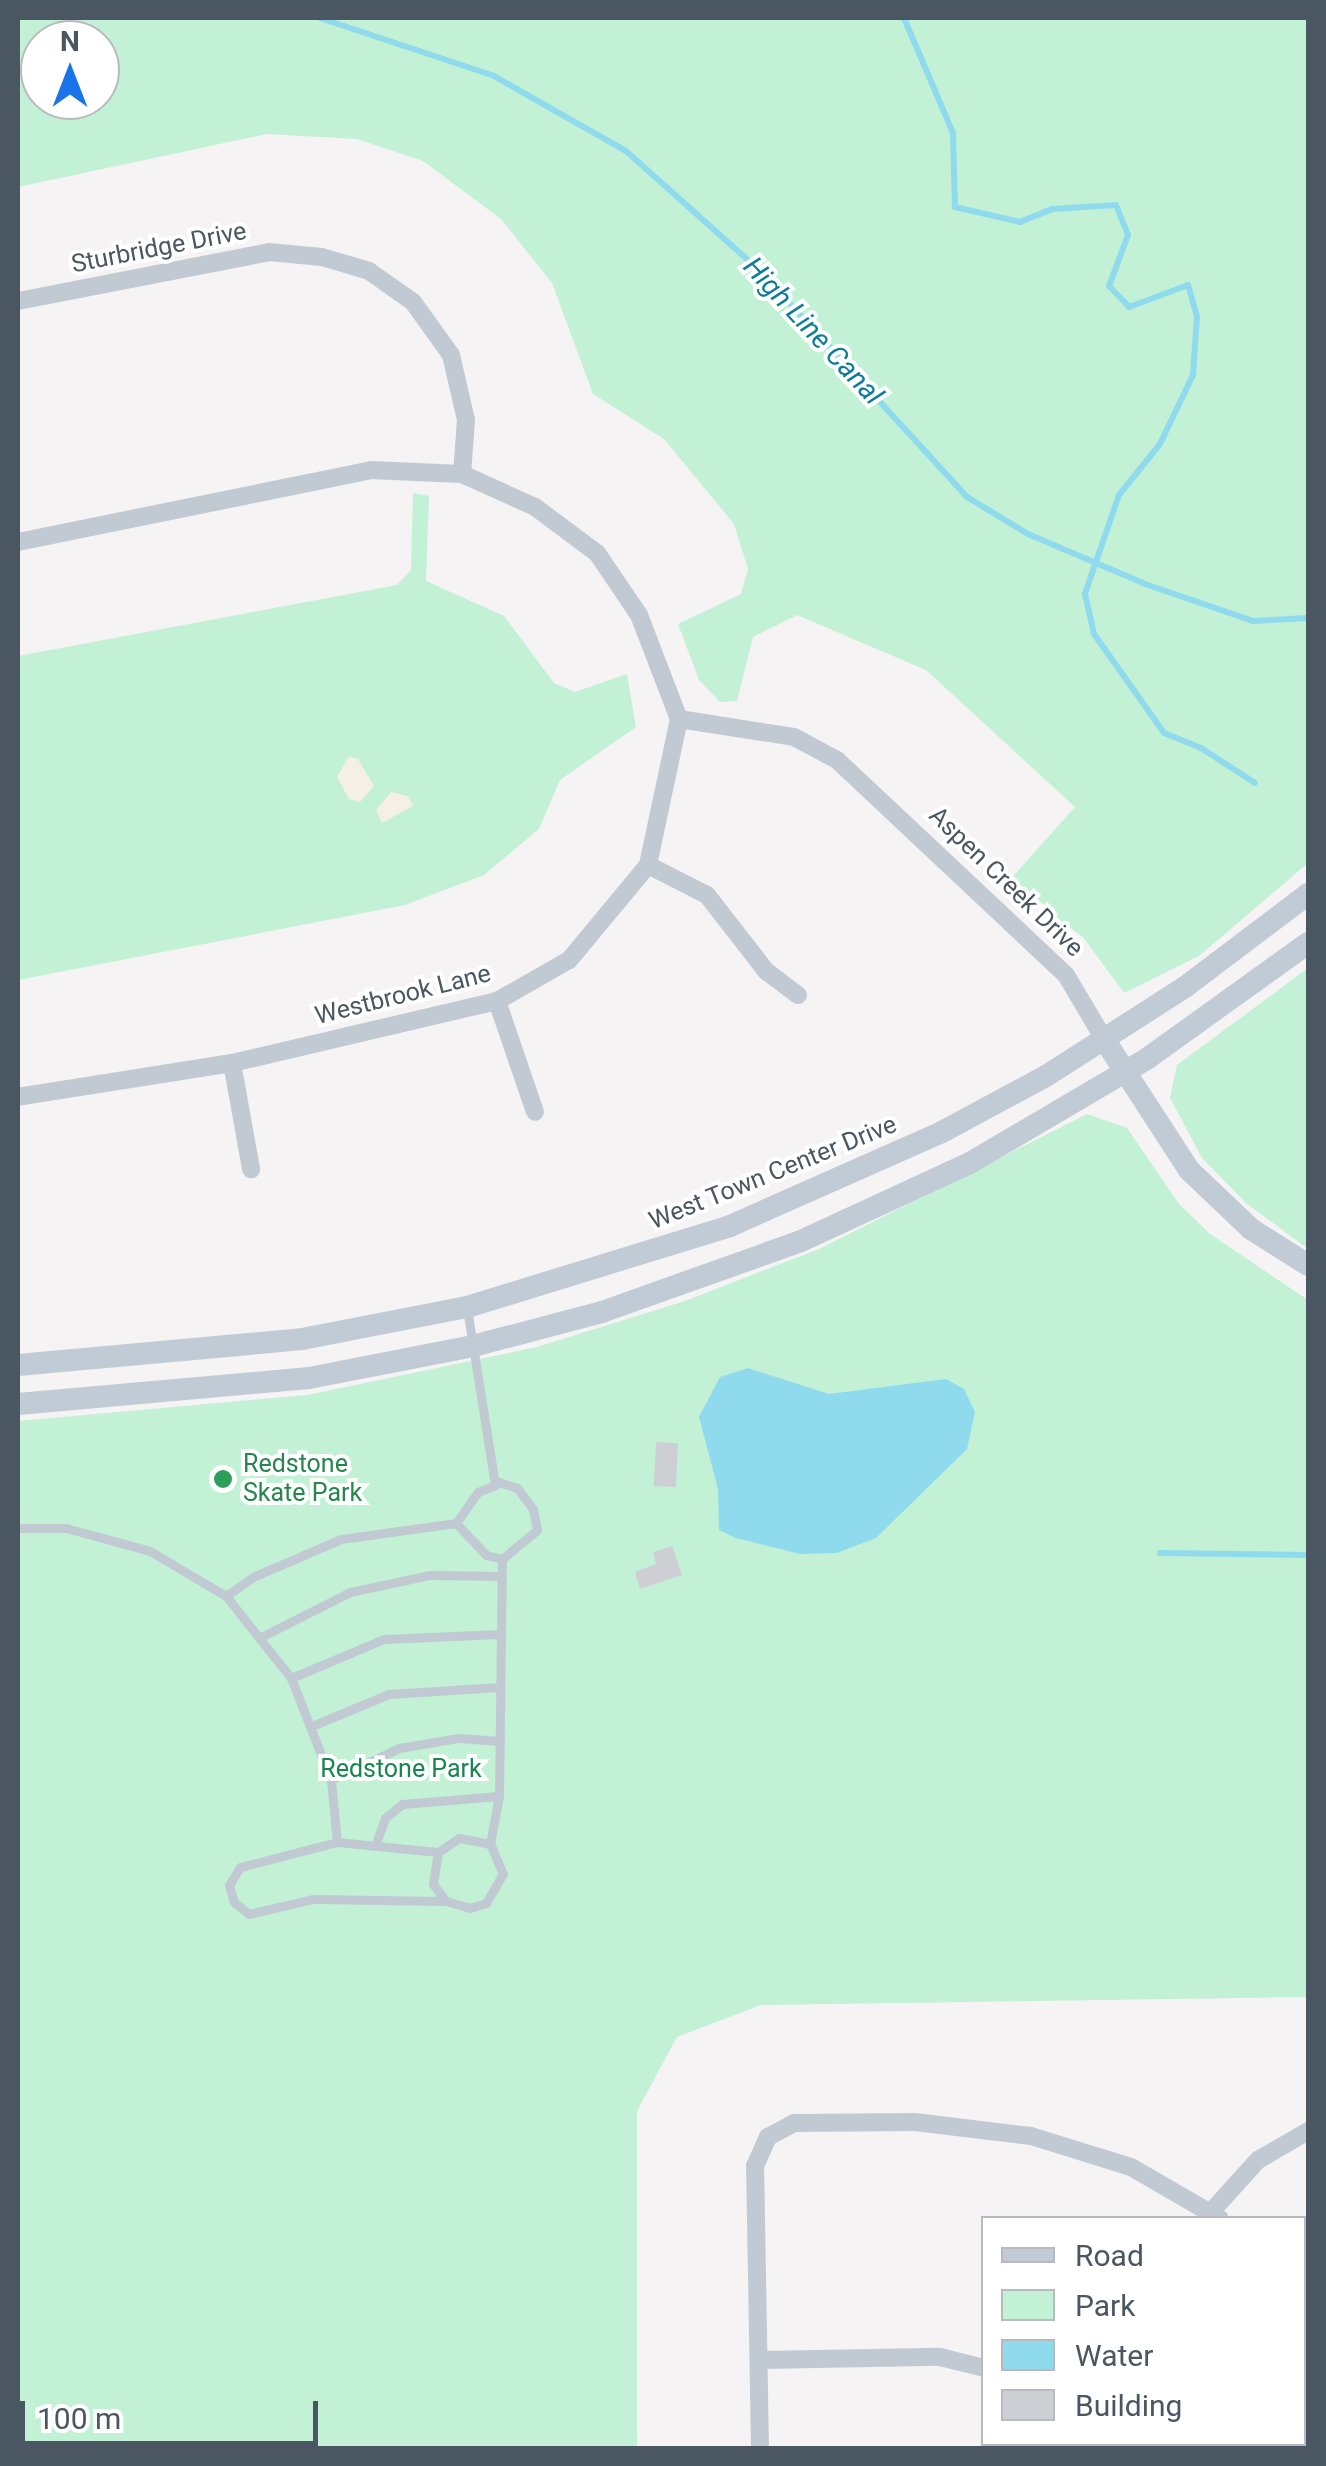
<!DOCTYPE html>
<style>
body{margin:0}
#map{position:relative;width:1326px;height:2466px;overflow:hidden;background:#f5f3f3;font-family:Roboto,sans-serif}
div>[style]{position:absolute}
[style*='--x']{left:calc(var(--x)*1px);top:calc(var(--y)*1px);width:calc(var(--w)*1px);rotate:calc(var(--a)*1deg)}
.green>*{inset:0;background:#c3f1d5}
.sand>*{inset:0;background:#f5f0e5}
.water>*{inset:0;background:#90daee}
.stream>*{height:6px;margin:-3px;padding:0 3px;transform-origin:3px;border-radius:3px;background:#90daee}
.building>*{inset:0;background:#cdcfd5;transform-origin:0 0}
.lane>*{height:9px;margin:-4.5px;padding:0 4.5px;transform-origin:4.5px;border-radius:4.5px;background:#c1cad2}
.street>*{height:18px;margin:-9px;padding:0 9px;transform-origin:9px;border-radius:9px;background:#c1cad2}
.secondary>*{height:22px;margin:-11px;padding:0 11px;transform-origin:11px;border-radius:11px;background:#c1cbd6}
.dots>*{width:28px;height:28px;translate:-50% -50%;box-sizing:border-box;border:5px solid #fff;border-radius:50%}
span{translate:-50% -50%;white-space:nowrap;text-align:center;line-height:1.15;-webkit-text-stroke:8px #fff;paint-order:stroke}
.street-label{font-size:25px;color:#4a5661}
.leisure-label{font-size:25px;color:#27864d}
.left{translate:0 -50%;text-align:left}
.park-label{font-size:25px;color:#17864f}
.water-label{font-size:28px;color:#0c7c9b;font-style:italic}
.frame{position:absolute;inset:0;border:20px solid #4a5661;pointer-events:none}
.legend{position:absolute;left:981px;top:2216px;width:325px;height:230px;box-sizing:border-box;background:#fff;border:2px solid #b7bbc0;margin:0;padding:12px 18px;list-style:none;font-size:30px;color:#4a5661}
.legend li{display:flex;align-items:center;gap:20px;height:50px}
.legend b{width:50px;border:2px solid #b7bbc0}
.north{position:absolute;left:20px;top:20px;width:100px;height:100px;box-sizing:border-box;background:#fff;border:2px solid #b7bbc0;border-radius:50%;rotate:0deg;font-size:28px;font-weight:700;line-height:40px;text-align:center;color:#4a5661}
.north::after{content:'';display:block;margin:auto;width:35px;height:45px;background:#1a73e8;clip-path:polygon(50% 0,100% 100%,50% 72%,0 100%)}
.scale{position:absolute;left:20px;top:2401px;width:298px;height:45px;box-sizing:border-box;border:5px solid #4a5661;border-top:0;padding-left:12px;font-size:30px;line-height:35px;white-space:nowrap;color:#4a5661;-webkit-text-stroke:8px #fff;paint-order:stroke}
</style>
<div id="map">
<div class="green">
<div style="clip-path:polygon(evenodd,18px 18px,1308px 18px,1308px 863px,1199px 956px,1124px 993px,1083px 937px,1008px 882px,1075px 807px,926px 670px,797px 615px,753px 637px,737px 701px,720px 702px,699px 680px,678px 624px,741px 594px,748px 569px,734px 524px,664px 439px,593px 394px,552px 283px,501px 219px,423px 161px,357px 139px,267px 134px,18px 187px,18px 18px,40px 40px,100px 40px,100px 100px,40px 100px,40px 40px)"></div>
<div style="clip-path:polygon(413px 493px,429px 496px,426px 581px,504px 616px,554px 683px,575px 692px,627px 674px,636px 727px,560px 780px,539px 829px,484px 875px,405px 905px,18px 980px,18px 656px,397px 585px,411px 570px)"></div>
<div style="clip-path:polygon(1308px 968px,1308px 1249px,1246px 1203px,1202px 1158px,1170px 1098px,1177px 1065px)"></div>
<div style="clip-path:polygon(1087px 1114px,1127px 1128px,1179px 1204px,1210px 1234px,1308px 1300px,1308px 1997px,761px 2005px,677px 2037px,637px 2111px,637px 2448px,18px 2448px,18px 1421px,307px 1395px,537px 1347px,685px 1301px,819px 1249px)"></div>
</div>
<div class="sand">
<div style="clip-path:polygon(349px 756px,358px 759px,374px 786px,360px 802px,349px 799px,337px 777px)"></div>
<div style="clip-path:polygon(391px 792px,408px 796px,413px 806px,382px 823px,376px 810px)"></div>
</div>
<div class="water">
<div style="clip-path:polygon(748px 1368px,829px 1394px,946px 1379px,964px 1389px,975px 1412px,967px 1449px,876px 1538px,837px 1553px,800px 1554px,736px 1538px,719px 1530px,718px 1489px,699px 1417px,720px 1377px)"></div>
</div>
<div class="stream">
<div style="--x:320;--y:18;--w:183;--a:18.4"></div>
<div style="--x:494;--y:76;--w:152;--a:29.6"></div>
<div style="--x:626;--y:151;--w:180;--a:41.8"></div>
<div style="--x:760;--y:271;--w:306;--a:47.5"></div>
<div style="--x:967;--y:497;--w:71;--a:31.2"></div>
<div style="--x:1028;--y:534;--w:127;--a:23.1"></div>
<div style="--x:1145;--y:584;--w:114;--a:18.9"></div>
<div style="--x:1253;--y:621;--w:55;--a:-3.1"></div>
<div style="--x:904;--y:18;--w:125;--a:66.9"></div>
<div style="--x:953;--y:133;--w:74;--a:88.5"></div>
<div style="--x:955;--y:207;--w:67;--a:13"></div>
<div style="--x:1020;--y:222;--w:35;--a:-22"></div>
<div style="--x:1053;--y:209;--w:63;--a:-3.6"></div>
<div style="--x:1116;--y:205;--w:32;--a:68"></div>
<div style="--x:1128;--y:235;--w:54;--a:110.4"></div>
<div style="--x:1109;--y:286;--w:29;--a:46"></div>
<div style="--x:1129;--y:307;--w:63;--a:-20.4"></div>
<div style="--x:1188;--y:285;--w:32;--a:74"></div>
<div style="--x:1197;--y:316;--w:59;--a:93.9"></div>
<div style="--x:1193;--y:375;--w:76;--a:115.6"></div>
<div style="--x:1160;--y:444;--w:65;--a:128.8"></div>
<div style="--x:1119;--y:495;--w:105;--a:109"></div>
<div style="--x:1085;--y:594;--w:41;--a:77.3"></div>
<div style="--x:1094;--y:634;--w:121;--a:54.7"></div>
<div style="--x:1164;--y:733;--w:40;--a:22"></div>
<div style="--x:1201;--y:748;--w:64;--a:32.9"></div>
<div style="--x:1160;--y:1553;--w:148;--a:0.8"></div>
</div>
<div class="building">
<div style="left:656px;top:1442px;width:22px;height:44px;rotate:3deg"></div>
<div style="clip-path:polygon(672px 1546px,682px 1575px,640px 1589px,635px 1572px,656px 1564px,653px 1552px)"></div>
</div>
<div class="lane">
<div style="--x:456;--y:1523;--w:44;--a:46.8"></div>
<div style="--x:486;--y:1555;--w:16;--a:14"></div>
<div style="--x:18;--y:1528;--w:48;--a:0"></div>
<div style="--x:66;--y:1528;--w:87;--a:15.3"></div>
<div style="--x:150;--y:1551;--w:88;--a:30.6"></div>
<div style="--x:226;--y:1596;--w:105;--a:51.6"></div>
<div style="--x:291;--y:1678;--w:110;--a:68.6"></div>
<div style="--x:331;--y:1780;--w:62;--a:84.5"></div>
<div style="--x:337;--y:1842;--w:100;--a:165.5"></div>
<div style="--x:240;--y:1867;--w:21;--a:121"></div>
<div style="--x:229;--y:1885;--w:18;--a:74"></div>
<div style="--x:234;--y:1902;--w:19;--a:39"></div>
<div style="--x:249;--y:1914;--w:66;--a:-13.2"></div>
<div style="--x:313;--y:1899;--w:133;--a:0.9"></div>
<div style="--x:226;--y:1596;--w:35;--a:-35"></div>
<div style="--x:255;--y:1576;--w:94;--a:-23.3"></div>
<div style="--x:341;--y:1539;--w:116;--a:-7.9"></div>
<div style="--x:456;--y:1523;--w:38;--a:-55"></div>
<div style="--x:478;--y:1492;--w:18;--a:-22"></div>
<div style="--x:495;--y:1485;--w:178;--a:-99"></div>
<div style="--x:263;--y:1636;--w:97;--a:-26.8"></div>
<div style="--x:350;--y:1592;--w:82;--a:-12"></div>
<div style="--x:430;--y:1575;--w:72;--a:0.8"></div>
<div style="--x:291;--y:1678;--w:101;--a:-22.8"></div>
<div style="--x:384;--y:1639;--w:117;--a:-2.4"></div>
<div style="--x:314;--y:1725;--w:81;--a:-22.5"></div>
<div style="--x:389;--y:1694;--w:111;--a:-3.6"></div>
<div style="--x:331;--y:1780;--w:75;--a:-25.2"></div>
<div style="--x:399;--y:1748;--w:61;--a:-9.5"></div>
<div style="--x:459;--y:1738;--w:41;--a:4.2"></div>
<div style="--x:337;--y:1842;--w:101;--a:5.7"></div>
<div style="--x:376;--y:1843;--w:27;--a:-70"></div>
<div style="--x:385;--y:1818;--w:22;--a:-39"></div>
<div style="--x:402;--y:1804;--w:97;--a:-4.7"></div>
<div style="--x:490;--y:1844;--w:32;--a:-169"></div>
<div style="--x:459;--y:1838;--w:25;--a:146"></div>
<div style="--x:438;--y:1852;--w:32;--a:99"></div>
<div style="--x:433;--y:1884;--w:21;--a:53"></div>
<div style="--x:446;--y:1901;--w:25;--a:16"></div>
<div style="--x:470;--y:1908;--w:17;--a:-17"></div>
<div style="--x:486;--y:1903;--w:34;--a:-60"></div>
<div style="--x:503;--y:1874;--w:33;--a:-113"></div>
<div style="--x:490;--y:1844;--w:49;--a:-79.4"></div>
<div style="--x:499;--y:1796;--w:237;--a:-89.3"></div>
<div style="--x:502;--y:1559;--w:45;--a:-39.6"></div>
<div style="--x:537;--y:1530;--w:21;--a:-101"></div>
<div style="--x:533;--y:1509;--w:26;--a:-127"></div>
<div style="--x:517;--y:1488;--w:23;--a:-162"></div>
</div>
<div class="street">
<div style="--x:18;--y:301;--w:256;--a:-11"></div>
<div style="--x:269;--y:252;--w:53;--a:5.4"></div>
<div style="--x:322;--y:257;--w:49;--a:16.6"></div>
<div style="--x:369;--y:271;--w:54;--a:35.2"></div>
<div style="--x:413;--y:302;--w:65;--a:54.4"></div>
<div style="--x:451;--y:355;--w:67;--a:77"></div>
<div style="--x:466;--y:420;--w:54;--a:94.2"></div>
<div style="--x:18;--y:542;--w:360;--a:-11.5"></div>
<div style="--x:371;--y:470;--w:91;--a:2.5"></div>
<div style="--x:462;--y:474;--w:80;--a:24.3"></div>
<div style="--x:535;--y:507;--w:77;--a:36.6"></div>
<div style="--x:597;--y:553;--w:75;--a:55.9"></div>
<div style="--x:639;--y:615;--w:111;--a:69"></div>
<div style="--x:679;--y:719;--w:149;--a:102"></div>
<div style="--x:648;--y:865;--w:124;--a:129.7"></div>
<div style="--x:569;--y:960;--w:83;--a:150.3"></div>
<div style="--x:497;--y:1001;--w:272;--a:166.8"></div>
<div style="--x:232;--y:1063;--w:217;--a:171"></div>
<div style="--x:679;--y:719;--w:116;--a:8.9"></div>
<div style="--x:794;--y:737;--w:49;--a:28.1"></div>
<div style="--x:837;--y:760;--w:314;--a:43.2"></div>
<div style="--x:1066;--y:975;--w:74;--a:59.3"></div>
<div style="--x:648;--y:865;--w:66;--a:27"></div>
<div style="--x:707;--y:895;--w:96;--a:52.2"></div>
<div style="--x:766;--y:971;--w:40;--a:37"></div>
<div style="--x:497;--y:1001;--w:117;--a:71.1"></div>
<div style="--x:232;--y:1063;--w:108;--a:79.8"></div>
<div style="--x:1211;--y:2212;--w:70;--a:-47.9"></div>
<div style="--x:1258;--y:2160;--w:58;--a:-30.1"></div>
<div style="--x:1304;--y:2301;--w:8;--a:60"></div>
<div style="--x:760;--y:2360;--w:180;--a:-1"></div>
<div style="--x:940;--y:2357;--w:45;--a:14"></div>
<div style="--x:1105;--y:2444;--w:6;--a:39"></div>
<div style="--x:760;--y:2448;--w:282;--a:-91"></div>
<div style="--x:755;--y:2166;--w:32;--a:-66"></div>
<div style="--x:768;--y:2137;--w:30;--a:-28"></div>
<div style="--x:794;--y:2123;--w:121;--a:-0.5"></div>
<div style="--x:915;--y:2122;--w:117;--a:6.9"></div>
<div style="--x:1031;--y:2136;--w:105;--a:17.2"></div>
<div style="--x:1131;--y:2167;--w:102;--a:30.1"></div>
</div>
<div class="secondary">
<div style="--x:1104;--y:1039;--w:156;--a:57"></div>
<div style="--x:1189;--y:1170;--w:86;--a:43.6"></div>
<div style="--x:1251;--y:1229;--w:67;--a:32.3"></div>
<div style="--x:18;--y:1365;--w:285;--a:-5.2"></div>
<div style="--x:302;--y:1339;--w:168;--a:-11"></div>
<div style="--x:467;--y:1307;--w:275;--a:-17.1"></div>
<div style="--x:730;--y:1226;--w:232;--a:-23.9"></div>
<div style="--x:942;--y:1132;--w:118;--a:-28.3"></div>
<div style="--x:1046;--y:1076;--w:165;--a:-32.6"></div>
<div style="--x:1185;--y:987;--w:154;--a:-37.1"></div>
<div style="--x:18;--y:1404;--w:292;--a:-5.1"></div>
<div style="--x:309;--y:1378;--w:167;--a:-11"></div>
<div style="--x:473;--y:1346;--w:133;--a:-14.8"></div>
<div style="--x:602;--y:1312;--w:211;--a:-19.6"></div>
<div style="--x:801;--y:1241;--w:186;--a:-24.8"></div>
<div style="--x:970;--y:1163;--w:207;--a:-30.5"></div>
<div style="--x:1148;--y:1058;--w:197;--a:-35.7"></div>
</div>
<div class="dots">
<div style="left:223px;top:1479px;background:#2e9e5b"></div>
</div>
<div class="street-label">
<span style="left:159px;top:248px;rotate:-11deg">Sturbridge Drive</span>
<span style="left:1006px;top:882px;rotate:44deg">Aspen Creek Drive</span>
<span style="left:403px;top:995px;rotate:-14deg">Westbrook Lane</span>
<span style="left:773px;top:1173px;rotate:-22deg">West Town Center Drive</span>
</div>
<div class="leisure-label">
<span class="left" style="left:243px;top:1479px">Redstone<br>Skate Park</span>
</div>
<div class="park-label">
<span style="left:401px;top:1769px">Redstone Park</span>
</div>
<div class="water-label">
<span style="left:813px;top:331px;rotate:47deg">High Line Canal</span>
</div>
<div class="frame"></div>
<ul class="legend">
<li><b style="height:12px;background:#c1cbd6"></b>Road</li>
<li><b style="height:28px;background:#c3f1d5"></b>Park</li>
<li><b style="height:28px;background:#90daee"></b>Water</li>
<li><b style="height:28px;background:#cdcfd5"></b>Building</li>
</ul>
<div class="north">N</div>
<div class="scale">100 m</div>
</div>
